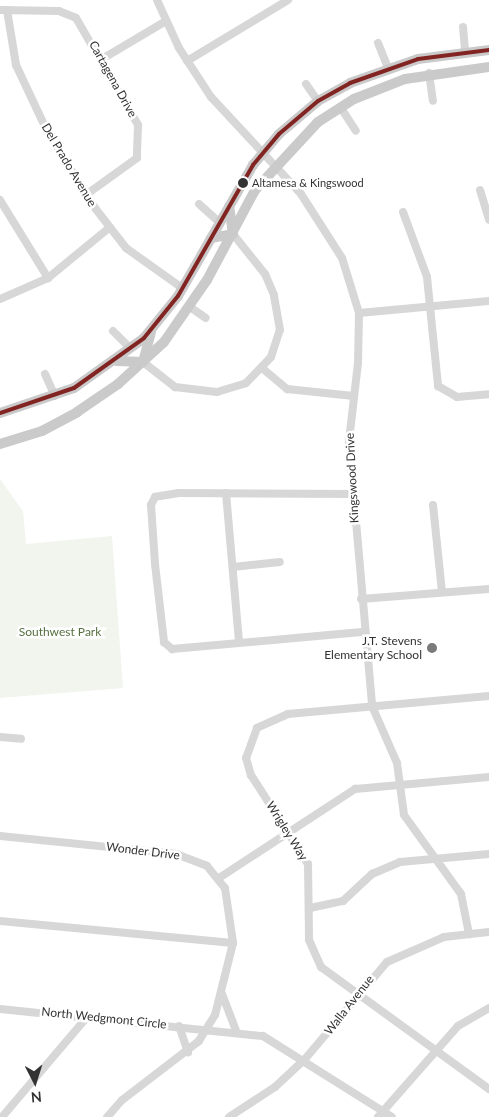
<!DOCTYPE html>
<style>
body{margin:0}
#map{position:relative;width:489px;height:1117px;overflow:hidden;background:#fff;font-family:Lato,sans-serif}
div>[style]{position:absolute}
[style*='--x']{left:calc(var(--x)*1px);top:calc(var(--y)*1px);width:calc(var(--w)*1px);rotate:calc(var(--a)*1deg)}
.green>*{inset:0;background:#f1f5ed}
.minor>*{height:8px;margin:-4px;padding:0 4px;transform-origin:4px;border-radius:4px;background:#d7d7d7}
.major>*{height:10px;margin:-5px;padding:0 5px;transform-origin:5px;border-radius:5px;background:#cacaca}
.bus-1>*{height:4px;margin:-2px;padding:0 2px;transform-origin:2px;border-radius:2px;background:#822522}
.dots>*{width:14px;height:14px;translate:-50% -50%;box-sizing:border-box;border:2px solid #fff;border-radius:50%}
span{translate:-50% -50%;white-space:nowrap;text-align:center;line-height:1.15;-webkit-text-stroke:5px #fff;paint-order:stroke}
.bus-label{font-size:11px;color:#333}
.left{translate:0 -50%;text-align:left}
.street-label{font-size:12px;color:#333}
.park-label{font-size:12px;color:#56703f}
.poi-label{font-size:12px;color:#333}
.right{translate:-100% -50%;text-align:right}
.north{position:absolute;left:10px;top:1057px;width:50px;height:50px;-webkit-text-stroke:4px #fff;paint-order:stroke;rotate:175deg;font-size:14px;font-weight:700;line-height:20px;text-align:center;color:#333}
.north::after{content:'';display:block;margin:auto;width:18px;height:22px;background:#333;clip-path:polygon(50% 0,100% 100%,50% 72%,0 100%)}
</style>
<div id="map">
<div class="green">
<div style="clip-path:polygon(0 479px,23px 511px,26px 544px,112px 536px,123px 688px,0 698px)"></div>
</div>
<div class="minor">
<div style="--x:157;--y:0;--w:53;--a:65.4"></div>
<div style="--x:179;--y:48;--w:59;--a:56.9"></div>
<div style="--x:211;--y:97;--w:132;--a:47.1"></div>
<div style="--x:301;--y:194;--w:76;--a:57.4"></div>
<div style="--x:342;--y:258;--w:58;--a:72.8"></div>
<div style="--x:359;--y:313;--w:50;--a:91.1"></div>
<div style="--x:358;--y:363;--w:79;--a:96.6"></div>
<div style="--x:349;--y:441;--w:266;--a:85"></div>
<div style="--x:372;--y:706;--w:62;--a:66.3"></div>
<div style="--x:397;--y:763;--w:52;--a:82.3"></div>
<div style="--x:404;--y:815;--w:97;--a:54.2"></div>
<div style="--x:461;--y:894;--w:41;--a:78.7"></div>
<div style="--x:0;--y:10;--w:59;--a:1"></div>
<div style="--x:59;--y:11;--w:18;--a:22"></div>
<div style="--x:76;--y:18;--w:124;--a:59.9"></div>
<div style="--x:138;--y:125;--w:33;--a:92"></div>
<div style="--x:137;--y:158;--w:62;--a:144.2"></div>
<div style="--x:7;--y:10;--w:56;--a:80.7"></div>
<div style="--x:16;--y:65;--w:75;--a:64.8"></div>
<div style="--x:48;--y:133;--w:89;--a:57.9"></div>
<div style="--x:95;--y:208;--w:51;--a:52.2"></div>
<div style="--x:126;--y:248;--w:69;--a:35.5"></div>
<div style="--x:463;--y:27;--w:25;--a:85"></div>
<div style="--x:378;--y:43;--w:27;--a:68"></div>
<div style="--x:102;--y:59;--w:74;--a:-30.7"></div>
<div style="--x:187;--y:61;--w:118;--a:-31.1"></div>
<div style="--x:429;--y:73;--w:28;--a:82"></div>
<div style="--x:306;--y:84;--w:21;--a:55"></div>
<div style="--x:341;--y:108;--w:27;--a:57"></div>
<div style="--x:480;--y:190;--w:31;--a:73"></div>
<div style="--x:0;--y:200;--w:92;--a:58.4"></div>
<div style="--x:199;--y:204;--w:27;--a:42"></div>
<div style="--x:403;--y:212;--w:69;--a:69.7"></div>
<div style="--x:427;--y:277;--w:110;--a:84.2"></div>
<div style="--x:438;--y:386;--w:22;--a:30"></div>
<div style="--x:457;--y:397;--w:32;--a:-5"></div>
<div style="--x:0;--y:299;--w:52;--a:-23.6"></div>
<div style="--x:48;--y:278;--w:80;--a:-39.4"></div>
<div style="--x:190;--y:307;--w:19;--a:35"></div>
<div style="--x:359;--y:313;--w:131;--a:-5.3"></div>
<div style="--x:113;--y:331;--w:25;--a:45"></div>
<div style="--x:143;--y:362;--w:41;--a:38"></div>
<div style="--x:175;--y:387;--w:42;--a:6.8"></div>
<div style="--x:217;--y:392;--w:30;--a:-17"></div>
<div style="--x:246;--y:383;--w:36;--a:-46"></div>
<div style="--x:271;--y:357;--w:28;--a:-72"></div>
<div style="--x:280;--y:330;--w:36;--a:-100"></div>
<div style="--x:274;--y:295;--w:23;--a:-113"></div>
<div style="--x:265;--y:274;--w:51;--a:-128.7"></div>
<div style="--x:262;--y:368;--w:33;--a:40"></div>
<div style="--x:287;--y:389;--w:67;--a:6"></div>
<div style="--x:45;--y:374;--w:24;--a:66"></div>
<div style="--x:226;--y:493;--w:150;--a:85"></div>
<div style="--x:352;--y:494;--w:173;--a:-179.7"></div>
<div style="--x:179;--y:493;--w:24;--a:171"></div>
<div style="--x:155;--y:497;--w:9;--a:117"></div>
<div style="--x:151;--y:505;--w:59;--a:86.1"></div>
<div style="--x:155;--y:564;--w:79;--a:83.4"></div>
<div style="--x:164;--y:642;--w:11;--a:41"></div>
<div style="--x:172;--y:649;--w:193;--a:-5.1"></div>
<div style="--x:433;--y:505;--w:87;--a:84.1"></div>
<div style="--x:233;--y:567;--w:47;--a:-6.1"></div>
<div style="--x:361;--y:599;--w:128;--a:-4.5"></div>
<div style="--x:489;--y:696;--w:202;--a:174.9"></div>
<div style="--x:288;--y:714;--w:34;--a:156"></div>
<div style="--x:257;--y:728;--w:32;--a:110"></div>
<div style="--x:246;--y:758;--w:18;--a:74"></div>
<div style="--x:251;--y:775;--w:106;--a:57.4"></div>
<div style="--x:308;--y:864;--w:76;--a:89.2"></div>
<div style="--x:309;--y:940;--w:30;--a:66"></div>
<div style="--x:321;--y:967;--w:208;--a:36"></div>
<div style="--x:0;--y:737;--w:21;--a:5"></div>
<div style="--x:0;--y:836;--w:177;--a:5.8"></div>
<div style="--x:176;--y:854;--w:33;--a:21"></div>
<div style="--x:207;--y:866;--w:28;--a:51"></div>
<div style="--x:225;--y:888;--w:56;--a:81.7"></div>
<div style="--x:233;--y:943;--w:74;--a:104"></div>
<div style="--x:215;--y:1015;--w:31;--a:122"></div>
<div style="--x:199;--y:1041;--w:97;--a:142.5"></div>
<div style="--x:122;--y:1100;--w:23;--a:131"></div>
<div style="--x:219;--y:878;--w:163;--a:-33.2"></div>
<div style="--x:355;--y:789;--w:135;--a:-5.1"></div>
<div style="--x:310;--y:908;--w:34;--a:-12"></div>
<div style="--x:343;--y:901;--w:40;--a:-43"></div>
<div style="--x:372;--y:874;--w:30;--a:-23"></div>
<div style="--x:400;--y:862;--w:89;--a:-5.1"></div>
<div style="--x:0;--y:921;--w:234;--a:5.4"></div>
<div style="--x:222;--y:994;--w:40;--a:69"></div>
<div style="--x:0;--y:1009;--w:264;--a:5.9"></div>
<div style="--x:263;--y:1036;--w:152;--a:32.1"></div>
<div style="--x:179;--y:1026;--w:28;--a:71"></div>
<div style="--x:2;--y:1117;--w:133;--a:-49.6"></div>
<div style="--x:229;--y:1117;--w:55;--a:-33.1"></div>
<div style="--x:275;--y:1087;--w:41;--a:-43"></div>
<div style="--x:305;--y:1059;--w:127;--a:-49.8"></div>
<div style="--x:387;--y:962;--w:62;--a:-23.7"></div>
<div style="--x:444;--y:937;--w:45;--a:-6.3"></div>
<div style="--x:378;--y:1117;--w:121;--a:-48.7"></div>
<div style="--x:458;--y:1026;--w:36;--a:-30"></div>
</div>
<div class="major">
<div style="--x:211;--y:238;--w:22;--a:-10"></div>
<div style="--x:233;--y:234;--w:28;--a:-98"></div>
<div style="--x:117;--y:361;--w:26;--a:2"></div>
<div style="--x:143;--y:362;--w:31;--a:-75"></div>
<div style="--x:0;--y:413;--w:78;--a:-18.7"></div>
<div style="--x:74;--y:388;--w:86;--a:-35.5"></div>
<div style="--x:144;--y:338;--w:54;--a:-51"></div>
<div style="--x:178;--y:296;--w:151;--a:-60.2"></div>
<div style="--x:253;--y:165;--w:40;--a:-50"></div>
<div style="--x:279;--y:134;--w:51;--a:-40.2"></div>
<div style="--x:318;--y:101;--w:37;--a:-29"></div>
<div style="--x:350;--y:83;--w:72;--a:-19.4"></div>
<div style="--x:418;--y:59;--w:72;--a:-7.2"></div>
<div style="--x:0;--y:444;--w:44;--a:-17.2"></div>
<div style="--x:42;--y:431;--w:40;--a:-28"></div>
<div style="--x:77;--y:412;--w:50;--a:-34.3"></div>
<div style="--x:118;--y:384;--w:62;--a:-42.4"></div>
<div style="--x:164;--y:342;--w:75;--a:-55.3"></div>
<div style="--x:207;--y:280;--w:102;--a:-61.9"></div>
<div style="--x:255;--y:190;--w:93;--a:-47.2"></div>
<div style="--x:318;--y:122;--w:43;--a:-32.6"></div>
<div style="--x:354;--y:99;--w:55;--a:-21.4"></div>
<div style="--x:405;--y:79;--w:85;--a:-8.1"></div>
</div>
<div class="bus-1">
<div style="--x:0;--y:413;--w:78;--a:-18.7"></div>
<div style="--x:74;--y:388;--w:86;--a:-35.5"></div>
<div style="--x:144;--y:338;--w:54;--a:-51"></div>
<div style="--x:178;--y:296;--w:151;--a:-60.2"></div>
<div style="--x:253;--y:165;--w:40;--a:-50"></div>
<div style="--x:279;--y:134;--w:51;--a:-40.2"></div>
<div style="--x:318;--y:101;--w:37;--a:-29"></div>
<div style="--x:350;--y:83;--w:72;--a:-19.4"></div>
<div style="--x:418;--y:59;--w:72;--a:-7.2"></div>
</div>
<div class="dots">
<div style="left:243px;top:183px;background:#333"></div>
<div style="left:432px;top:648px;background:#7a7a7a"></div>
</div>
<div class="bus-label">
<span class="left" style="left:252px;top:183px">Altamesa &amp; Kingswood</span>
</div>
<div class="street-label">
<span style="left:113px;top:79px;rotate:61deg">Cartagena Drive</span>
<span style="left:69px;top:165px;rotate:59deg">Del Prado Avenue</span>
<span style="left:352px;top:478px;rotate:-93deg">Kingswood Drive</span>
<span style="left:287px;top:831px;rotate:58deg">Wrigley Way</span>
<span style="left:143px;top:851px;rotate:7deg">Wonder Drive</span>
<span style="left:349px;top:1005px;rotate:-52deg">Walla Avenue</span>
<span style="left:104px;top:1018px;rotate:6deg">North Wedgmont Circle</span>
</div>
<div class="park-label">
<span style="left:60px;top:632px">Southwest Park</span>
</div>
<div class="poi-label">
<span class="right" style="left:422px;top:648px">J.T. Stevens<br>Elementary School</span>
</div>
<div class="north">N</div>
</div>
